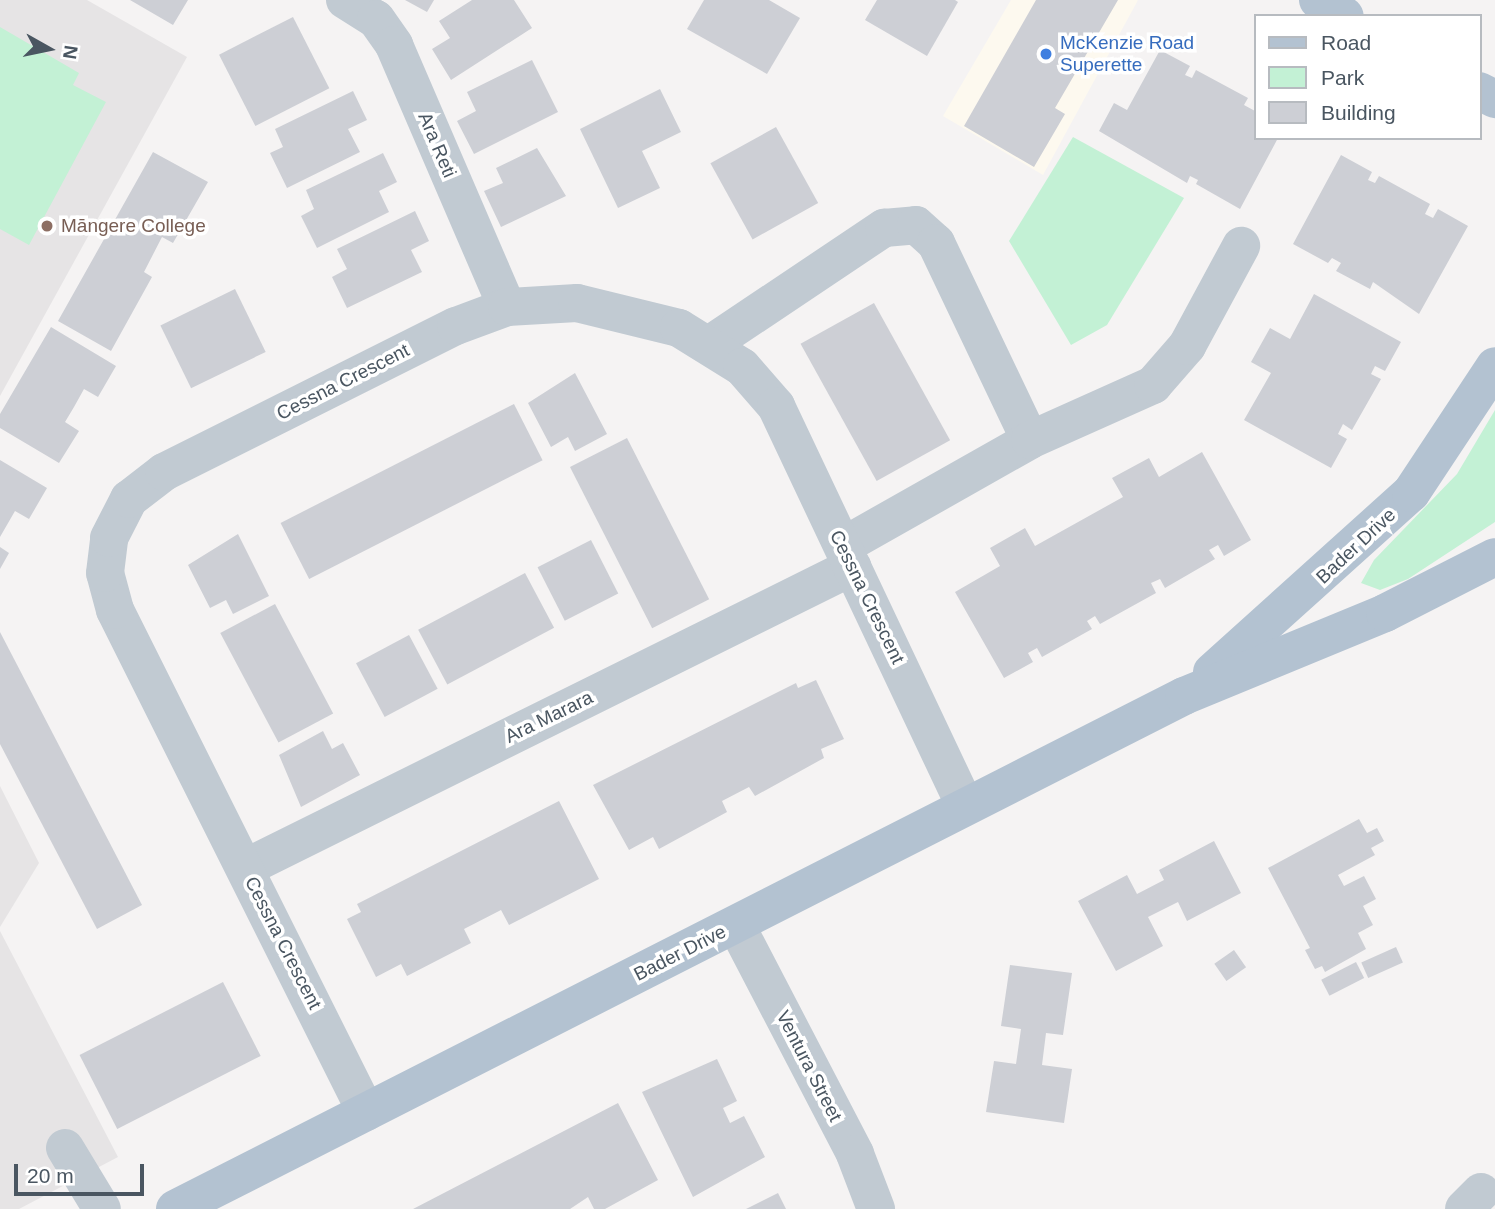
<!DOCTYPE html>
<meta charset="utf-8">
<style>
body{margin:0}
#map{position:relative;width:1495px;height:1209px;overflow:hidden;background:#f5f3f3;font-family:Helvetica,sans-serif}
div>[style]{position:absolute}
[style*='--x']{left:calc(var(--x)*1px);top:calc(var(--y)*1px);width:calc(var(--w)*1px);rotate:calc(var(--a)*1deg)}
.commercial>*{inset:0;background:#fdf9ef}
.education>*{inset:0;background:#e6e4e5}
.green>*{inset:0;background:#c3f1d5}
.building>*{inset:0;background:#cdcfd5;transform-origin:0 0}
.minor>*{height:38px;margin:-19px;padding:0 19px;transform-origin:19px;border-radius:19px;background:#c1cad2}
.major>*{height:38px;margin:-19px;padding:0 19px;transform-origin:19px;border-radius:19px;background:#b3c2d1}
.dots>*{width:19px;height:19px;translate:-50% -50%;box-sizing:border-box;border:4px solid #fff;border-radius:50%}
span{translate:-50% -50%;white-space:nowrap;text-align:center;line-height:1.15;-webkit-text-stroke:7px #fff;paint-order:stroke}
.shop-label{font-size:19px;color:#366cbe}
.left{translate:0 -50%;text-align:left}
.street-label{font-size:19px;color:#4a5661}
.education-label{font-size:19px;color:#785e54}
.legend{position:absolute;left:1254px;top:14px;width:228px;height:126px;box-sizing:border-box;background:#fff;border:2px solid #b7bbc0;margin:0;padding:9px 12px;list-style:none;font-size:21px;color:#4a5661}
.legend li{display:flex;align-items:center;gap:14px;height:35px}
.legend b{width:35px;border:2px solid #b7bbc0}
.north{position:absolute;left:14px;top:14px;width:70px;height:70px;-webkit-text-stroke:5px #fff;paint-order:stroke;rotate:99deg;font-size:19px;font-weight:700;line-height:28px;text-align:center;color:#4a5661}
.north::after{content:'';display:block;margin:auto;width:24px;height:32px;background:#4a5661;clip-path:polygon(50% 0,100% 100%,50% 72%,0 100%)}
.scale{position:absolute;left:14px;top:1164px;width:130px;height:32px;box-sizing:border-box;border:4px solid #4a5661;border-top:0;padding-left:9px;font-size:21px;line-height:24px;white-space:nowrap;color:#4a5661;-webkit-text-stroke:5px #fff;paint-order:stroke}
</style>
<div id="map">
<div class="commercial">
<div style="clip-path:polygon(1011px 0,1138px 0,1043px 175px,943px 116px)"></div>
</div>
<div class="education">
<div style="clip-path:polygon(0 0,87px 0,187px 57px,0 396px)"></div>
<div style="clip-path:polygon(0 786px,39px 863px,0 927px)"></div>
<div style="clip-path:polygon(0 931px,118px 1157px,19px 1209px,0 1209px)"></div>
</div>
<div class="green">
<div style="clip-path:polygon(0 27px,79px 73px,73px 85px,106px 102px,29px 245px,0 229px)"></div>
<div style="clip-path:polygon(1073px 137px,1184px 198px,1107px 325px,1071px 345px,1009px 241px)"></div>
<div style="clip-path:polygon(1495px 410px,1495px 522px,1408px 579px,1380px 590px,1361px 583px,1374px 560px,1457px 474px)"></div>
</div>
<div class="building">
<div style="clip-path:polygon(130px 0,188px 0,173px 25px)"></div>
<div style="clip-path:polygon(405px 0,434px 0,427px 12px)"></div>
<div style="clip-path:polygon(472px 0,514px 0,532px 28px,451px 80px,432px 49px,450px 38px,439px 21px)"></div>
<div style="clip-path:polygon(704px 0,769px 0,800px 18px,767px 74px,687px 29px)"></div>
<div style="clip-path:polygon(877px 0,955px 0,958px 2px,927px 56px,865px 20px)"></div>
<div style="clip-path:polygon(1036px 0,1118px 0,1055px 108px,1065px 114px,1034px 167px,964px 126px)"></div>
<div style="left:293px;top:17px;width:80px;height:83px;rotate:63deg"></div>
<div style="clip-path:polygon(1160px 50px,1190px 66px,1185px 75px,1192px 78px,1196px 70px,1248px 98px,1244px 105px,1255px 111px,1255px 138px,1278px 138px,1240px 209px,1196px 184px,1198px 180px,1190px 176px,1187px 183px,1099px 131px,1114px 103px,1127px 110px)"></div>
<div style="clip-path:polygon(532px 60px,558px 112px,474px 154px,457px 121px,476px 111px,467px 92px)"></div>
<div style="clip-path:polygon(660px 89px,681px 132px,642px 151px,660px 188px,618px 208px,580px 129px)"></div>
<div style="clip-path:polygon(353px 91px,367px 120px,348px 129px,360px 152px,287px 188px,270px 153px,283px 147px,275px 129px)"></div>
<div style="left:776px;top:127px;width:87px;height:75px;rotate:61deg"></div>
<div style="clip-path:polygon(537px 148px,566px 196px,501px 227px,484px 191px,503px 183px,496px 168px)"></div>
<div style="clip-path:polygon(153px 152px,208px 182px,173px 243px,162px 237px,144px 272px,152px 277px,111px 351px,58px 321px)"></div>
<div style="clip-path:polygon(383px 153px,397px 182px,379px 191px,389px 212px,317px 248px,301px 216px,314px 209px,306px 190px)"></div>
<div style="clip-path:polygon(1341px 155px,1372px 172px,1368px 180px,1375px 183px,1379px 176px,1430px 204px,1425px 214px,1433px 218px,1438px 209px,1468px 226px,1419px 314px,1373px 282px,1370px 289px,1336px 271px,1341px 263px,1332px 258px,1328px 263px,1293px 244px)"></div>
<div style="clip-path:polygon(415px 211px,429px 241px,411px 250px,422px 272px,347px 308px,332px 277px,347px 269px,337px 249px)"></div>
<div style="left:235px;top:289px;width:70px;height:83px;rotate:64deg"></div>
<div style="clip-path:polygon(1314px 294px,1401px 342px,1385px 371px,1375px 366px,1371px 374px,1381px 379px,1352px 430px,1343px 424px,1338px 434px,1347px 439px,1331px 468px,1244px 420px,1271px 373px,1251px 362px,1270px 328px,1290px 339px)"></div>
<div style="left:874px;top:303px;width:157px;height:84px;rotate:61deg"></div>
<div style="clip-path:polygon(51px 327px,116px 366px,98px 397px,84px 389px,74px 407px,65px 422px,79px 431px,59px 463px,0 428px,0 414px)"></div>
<div style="clip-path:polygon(575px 373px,607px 434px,575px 451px,568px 437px,551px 447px,528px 403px)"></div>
<div style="left:514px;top:404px;width:63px;height:262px;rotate:63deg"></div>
<div style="left:627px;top:438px;width:181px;height:64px;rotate:63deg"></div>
<div style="clip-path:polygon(1202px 452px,1251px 540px,1224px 556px,1218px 545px,1209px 550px,1215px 559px,1165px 588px,1160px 579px,1151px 583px,1156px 593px,1100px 624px,1095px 616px,1087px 621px,1092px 629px,1042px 657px,1037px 648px,1028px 653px,1033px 662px,1004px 678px,955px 592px,1000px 566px,990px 548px,1025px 528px,1035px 546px,1123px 497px,1112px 478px,1149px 458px,1159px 477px)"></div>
<div style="clip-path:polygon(0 460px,47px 488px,29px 519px,15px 511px,0 537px)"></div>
<div style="clip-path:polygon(238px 534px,269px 596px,233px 614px,226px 600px,210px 608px,188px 565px)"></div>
<div style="left:591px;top:540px;width:60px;height:60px;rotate:63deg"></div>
<div style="clip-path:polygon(0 547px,9px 553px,0 569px)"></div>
<div style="left:525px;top:573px;width:62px;height:121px;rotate:62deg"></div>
<div style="left:275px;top:604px;width:124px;height:62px;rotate:62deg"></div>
<div style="clip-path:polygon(0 632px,142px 905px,97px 929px,0 744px)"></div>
<div style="left:409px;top:635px;width:61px;height:60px;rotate:62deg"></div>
<div style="clip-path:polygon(816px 680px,844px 739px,821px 749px,824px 758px,755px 796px,749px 787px,722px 801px,727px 812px,659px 849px,653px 837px,629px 850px,593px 785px,796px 683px,798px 688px)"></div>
<div style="clip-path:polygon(323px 731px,332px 749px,343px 743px,360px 775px,301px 807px,279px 755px)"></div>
<div style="clip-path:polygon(559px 801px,599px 879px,509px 925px,501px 910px,464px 929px,471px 943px,407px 976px,401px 964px,376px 977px,347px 919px,361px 912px,357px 904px)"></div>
<div style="clip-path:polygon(1359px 819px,1367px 833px,1377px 828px,1384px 841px,1371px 848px,1375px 855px,1338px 875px,1344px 886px,1364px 876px,1376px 899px,1363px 906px,1373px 925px,1358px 933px,1366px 949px,1325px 972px,1322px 966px,1315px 969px,1305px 950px,1310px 948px,1268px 868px)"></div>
<div style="clip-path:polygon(1214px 841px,1241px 893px,1187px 921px,1178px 902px,1148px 917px,1163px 946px,1116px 971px,1078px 901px,1127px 875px,1137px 894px,1164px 880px,1159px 870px)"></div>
<div style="left:1396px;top:947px;width:17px;height:38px;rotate:66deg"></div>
<div style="left:1234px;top:950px;width:21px;height:24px;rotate:55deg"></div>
<div style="left:1356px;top:962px;width:18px;height:39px;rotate:63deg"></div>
<div style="clip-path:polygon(1010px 965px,1072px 973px,1063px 1035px,1046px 1033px,1042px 1065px,1072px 1069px,1064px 1123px,986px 1112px,994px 1061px,1016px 1064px,1021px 1029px,1001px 1026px)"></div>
<div style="left:223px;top:982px;width:83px;height:161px;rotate:63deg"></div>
<div style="clip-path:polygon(717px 1059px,737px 1101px,723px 1108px,730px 1123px,744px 1116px,765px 1157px,693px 1197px,642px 1092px)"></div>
<div style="clip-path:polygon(618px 1103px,658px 1180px,605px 1209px,594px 1209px,588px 1197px,570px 1209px,413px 1209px)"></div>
<div style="clip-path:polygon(778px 1193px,786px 1209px,746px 1209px)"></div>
</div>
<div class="minor">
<div style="--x:345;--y:0;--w:36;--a:32"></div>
<div style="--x:376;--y:19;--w:32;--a:55"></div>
<div style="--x:394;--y:45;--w:285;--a:66.7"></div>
<div style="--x:709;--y:345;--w:211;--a:-33.8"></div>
<div style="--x:884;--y:228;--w:32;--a:-5"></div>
<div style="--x:916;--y:225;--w:27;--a:42"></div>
<div style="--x:936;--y:243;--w:218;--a:64.5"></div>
<div style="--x:843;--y:546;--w:215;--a:-29.5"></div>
<div style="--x:1030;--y:440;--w:135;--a:-24.1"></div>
<div style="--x:1153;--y:385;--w:52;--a:-48.9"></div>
<div style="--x:1187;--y:346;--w:114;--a:-61.6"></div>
<div style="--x:245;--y:868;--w:678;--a:-26.38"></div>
<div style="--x:736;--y:925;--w:258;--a:62.5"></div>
<div style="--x:855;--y:1154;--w:59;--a:69.1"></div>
<div style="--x:366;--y:1112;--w:561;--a:-116.57"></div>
<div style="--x:115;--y:610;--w:38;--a:-105"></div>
<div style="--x:105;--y:573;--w:35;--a:-83"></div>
<div style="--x:109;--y:538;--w:44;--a:-62.9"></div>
<div style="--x:129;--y:499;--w:44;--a:-37.6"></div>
<div style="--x:164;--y:472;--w:326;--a:-26.6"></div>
<div style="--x:456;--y:326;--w:54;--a:-20.4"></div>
<div style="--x:507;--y:307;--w:70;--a:-3.3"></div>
<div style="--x:577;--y:303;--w:105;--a:13.8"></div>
<div style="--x:679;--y:328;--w:74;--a:31.8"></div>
<div style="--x:742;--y:367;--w:52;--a:48.9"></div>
<div style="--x:776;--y:406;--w:441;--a:64.7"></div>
<div style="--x:65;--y:1148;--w:71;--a:58.8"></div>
<div style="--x:1464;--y:1209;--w:24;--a:-45"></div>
</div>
<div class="major">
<div style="--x:1318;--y:0;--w:31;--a:31"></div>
<div style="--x:1479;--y:91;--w:18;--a:27"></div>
<div style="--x:1212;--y:672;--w:268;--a:-42"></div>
<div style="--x:1411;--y:493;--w:152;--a:-56.5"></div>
<div style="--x:175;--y:1209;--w:1132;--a:-26.95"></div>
<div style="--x:1184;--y:696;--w:217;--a:-22.4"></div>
<div style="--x:1385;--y:613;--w:123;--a:-27"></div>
</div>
<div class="dots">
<div style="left:1046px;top:54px;background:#3f7fe0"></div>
<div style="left:47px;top:226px;background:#8d6e63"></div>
</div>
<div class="shop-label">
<span class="left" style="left:1060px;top:54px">McKenzie Road<br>Superette</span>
</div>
<div class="street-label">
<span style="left:437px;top:145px;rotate:67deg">Ara Reti</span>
<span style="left:343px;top:382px;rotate:-27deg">Cessna Crescent</span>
<span style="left:1356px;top:546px;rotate:-43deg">Bader Drive</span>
<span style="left:867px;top:597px;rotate:64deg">Cessna Crescent</span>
<span style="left:549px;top:717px;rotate:-26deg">Ara Marara</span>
<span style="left:283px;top:943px;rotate:63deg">Cessna Crescent</span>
<span style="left:680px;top:953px;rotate:-27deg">Bader Drive</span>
<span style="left:809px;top:1066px;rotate:63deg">Ventura Street</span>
</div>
<div class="education-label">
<span class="left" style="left:61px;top:226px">Māngere College</span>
</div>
<ul class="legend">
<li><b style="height:9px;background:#b3c2d1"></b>Road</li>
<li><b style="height:19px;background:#c3f1d5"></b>Park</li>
<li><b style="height:19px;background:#cdcfd5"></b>Building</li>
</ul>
<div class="north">N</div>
<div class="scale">20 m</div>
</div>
